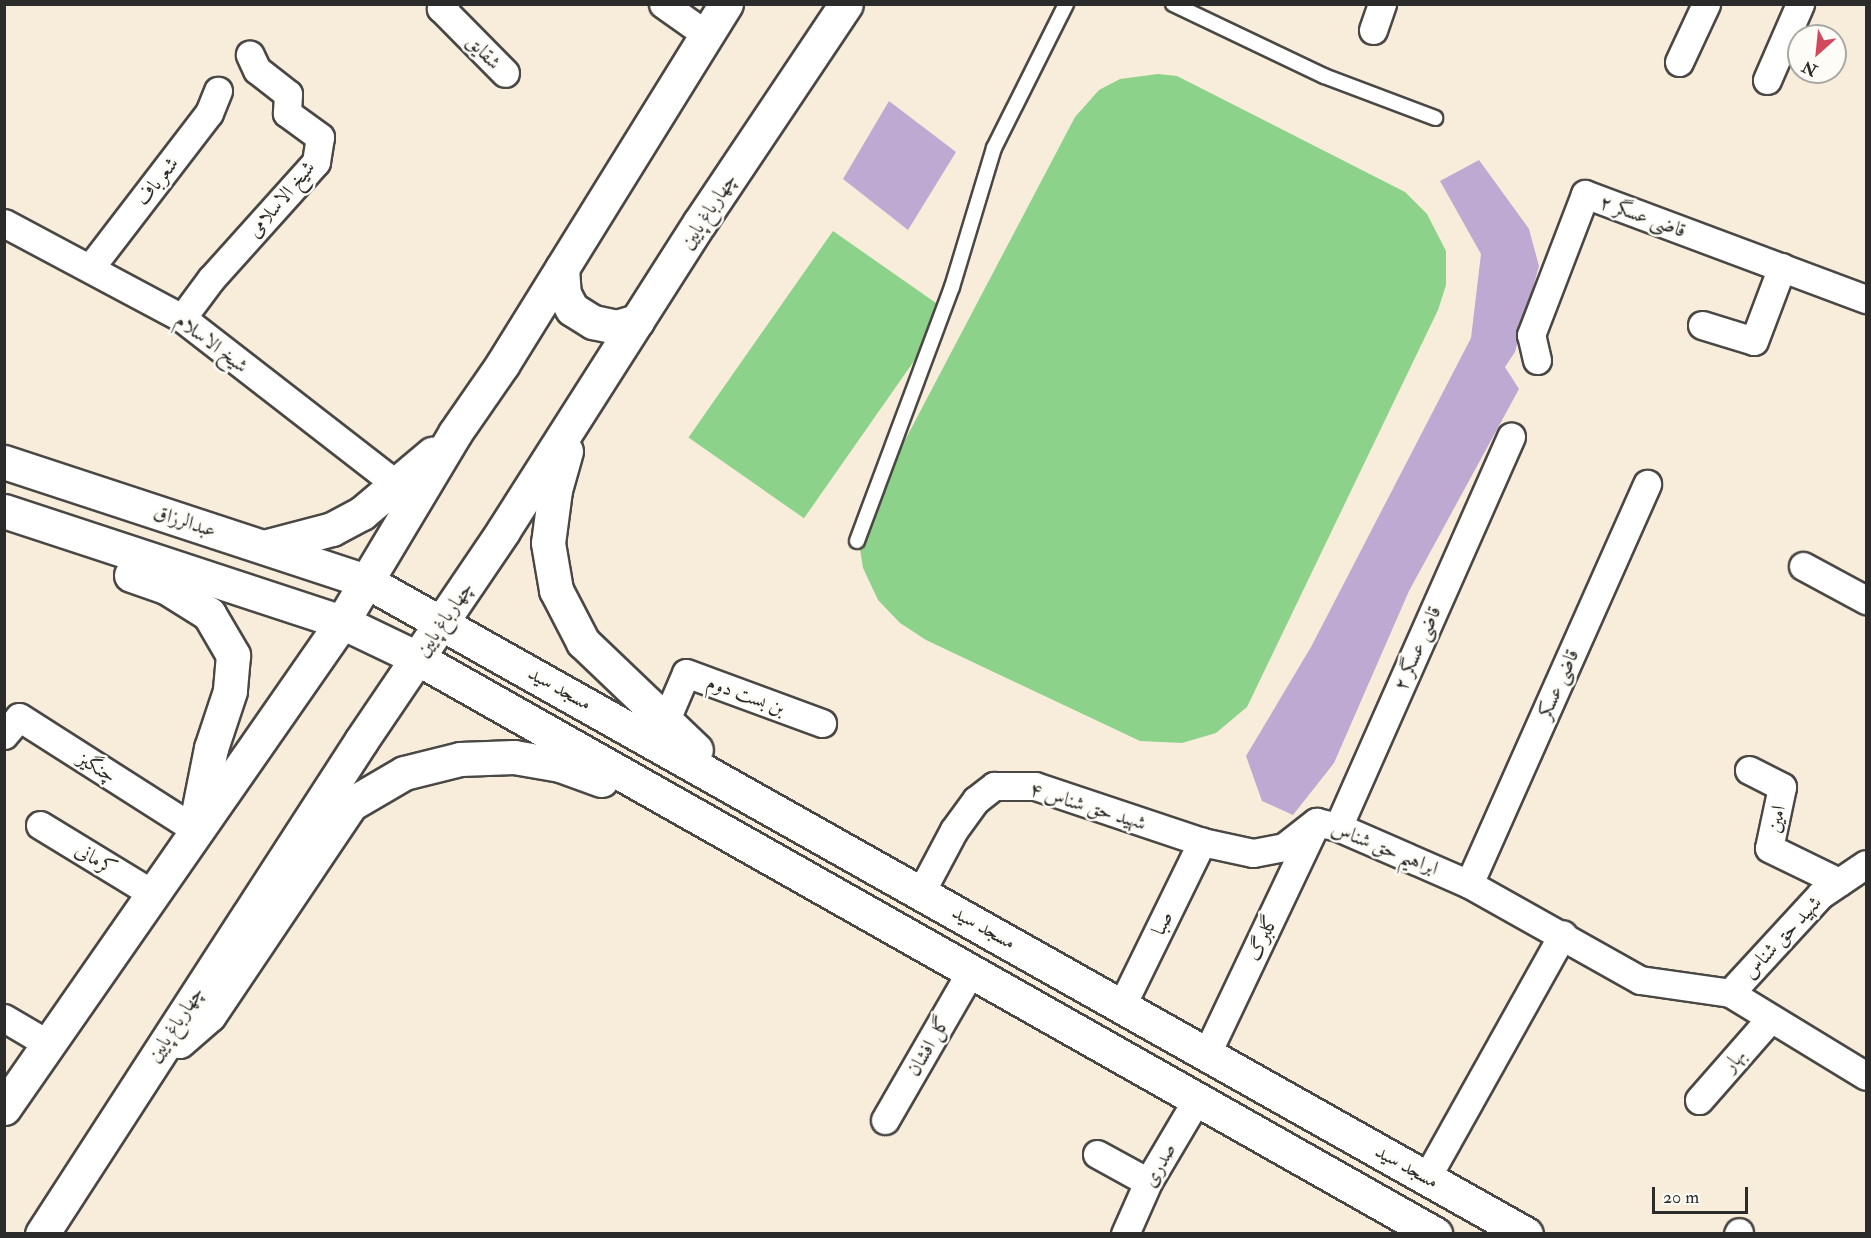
<!DOCTYPE html>
<meta charset="utf-8">
<style>
body{margin:0}
#map{position:relative;width:1871px;height:1238px;overflow:hidden;background:#f8eddb;font-family:"IM FELL Double Pica",Amiri,serif}
div>[style]{position:absolute}
[style*='--x']{left:calc(var(--x)*1px);top:calc(var(--y)*1px);width:calc(var(--w)*1px);rotate:calc(var(--a)*1deg)}
.green>*{inset:0;background:#8cd28b;transform-origin:0 0}
.building>*{inset:0;background:#bea9d2}
.roads{filter:drop-shadow(2px 0 #4a4845) drop-shadow(-2px 0 #4a4845) drop-shadow(0 2px #4a4845) drop-shadow(0 -2px #4a4845)}
.lane>*{height:14px;margin:-7px;padding:0 7px;transform-origin:7px;border-radius:7px;background:#fff}
.street>*{height:27px;margin:-13.5px;padding:0 13.5px;transform-origin:13.5px;border-radius:13.5px;background:#fff}
.primary>*{height:33px;margin:-16.5px;padding:0 16.5px;transform-origin:16.5px;border-radius:16.5px;background:#fff}
span{translate:-50% -50%;white-space:nowrap;text-align:center;line-height:1.15;-webkit-text-stroke:5px #fdfcf7;paint-order:stroke}
.street-label{font-size:20px;color:#2b2b2b}
.frame{position:absolute;inset:0;border:6px solid #2b2b2b;pointer-events:none}
.north{position:absolute;left:1787px;top:24px;width:60px;height:60px;box-sizing:border-box;background:#fdfcf7;border:2px solid #a9a8a5;border-radius:50%;rotate:207deg;font-size:16px;font-weight:700;line-height:24px;text-align:center;color:#2b2b2b}
.north::after{content:'';display:block;margin:auto;width:21px;height:27px;background:#d1495b;clip-path:polygon(50% 0,100% 100%,50% 72%,0 100%)}
.scale{position:absolute;left:1652px;top:1187px;width:96px;height:27px;box-sizing:border-box;border:3px solid #2b2b2b;border-top:0;padding-left:8px;font-size:18px;line-height:21px;white-space:nowrap;color:#2b2b2b;-webkit-text-stroke:4px #fdfcf7;paint-order:stroke}
</style>
<div id="map">
<div class="green">
<div style="clip-path:polygon(1158px 74px,1177px 76px,1405px 192px,1427px 214px,1446px 251px,1446px 285px,1438px 310px,1247px 707px,1216px 733px,1182px 743px,1140px 741px,926px 640px,900px 623px,878px 600px,863px 568px,860px 549px,862px 522px,1075px 117px,1099px 90px,1120px 79px)"></div>
<div style="left:833px;top:231px;width:141px;height:252px;rotate:35deg"></div>
</div>
<div class="building">
<div style="clip-path:polygon(889px 101px,956px 152px,908px 230px,843px 179px)"></div>
<div style="clip-path:polygon(1479px 160px,1529px 229px,1539px 266px,1515px 352px,1505px 367px,1519px 389px,1409px 591px,1334px 763px,1293px 815px,1262px 801px,1246px 756px,1311px 647px,1471px 338px,1481px 254px,1440px 181px)"></div>
</div>
<div class="roads">
<div class="lane">
<div style="--x:1173;--y:4;--w:167;--a:25.5"></div>
<div style="--x:1324;--y:76;--w:119;--a:20.7"></div>
<div style="--x:857;--y:541;--w:271;--a:-69.5"></div>
<div style="--x:952;--y:287;--w:145;--a:-73.2"></div>
<div style="--x:994;--y:148;--w:161;--a:-63.4"></div>
</div>
<div class="street">
<div style="--x:445;--y:4;--w:6;--a:135"></div>
<div style="--x:441;--y:8;--w:91;--a:45.4"></div>
<div style="--x:663;--y:4;--w:54;--a:35.2"></div>
<div style="--x:1373;--y:30;--w:28;--a:-71"></div>
<div style="--x:1679;--y:62;--w:64;--a:-65"></div>
<div style="--x:1767;--y:80;--w:83;--a:-66.5"></div>
<div style="--x:4;--y:223;--w:202;--a:28.1"></div>
<div style="--x:182;--y:318;--w:272;--a:37.8"></div>
<div style="--x:90;--y:268;--w:195;--a:-52.5"></div>
<div style="--x:209;--y:113;--w:24;--a:-68"></div>
<div style="--x:182;--y:318;--w:49;--a:-53.4"></div>
<div style="--x:211;--y:279;--w:157;--a:-48.1"></div>
<div style="--x:316;--y:162;--w:25;--a:-81"></div>
<div style="--x:320;--y:137;--w:41;--a:-144"></div>
<div style="--x:287;--y:113;--w:19;--a:-87"></div>
<div style="--x:288;--y:94;--w:39;--a:-142"></div>
<div style="--x:257;--y:70;--w:17;--a:-115"></div>
<div style="--x:1702;--y:325;--w:54;--a:17.1"></div>
<div style="--x:1754;--y:341;--w:79;--a:-69.3"></div>
<div style="--x:1537;--y:360;--w:26;--a:-103"></div>
<div style="--x:1531;--y:335;--w:151;--a:-69"></div>
<div style="--x:1585;--y:194;--w:300;--a:20.5"></div>
<div style="--x:1803;--y:566;--w:72;--a:28.4"></div>
<div style="--x:665;--y:722;--w:53;--a:-66.8"></div>
<div style="--x:686;--y:673;--w:145;--a:20.2"></div>
<div style="--x:4;--y:735;--w:23;--a:-50"></div>
<div style="--x:19;--y:717;--w:209;--a:32.5"></div>
<div style="--x:1749;--y:770;--w:37;--a:27"></div>
<div style="--x:1782;--y:787;--w:62;--a:102"></div>
<div style="--x:1769;--y:848;--w:78;--a:25.9"></div>
<div style="--x:40;--y:825;--w:132;--a:31.4"></div>
<div style="--x:1338;--y:827;--w:427;--a:-66.1"></div>
<div style="--x:1469;--y:884;--w:438;--a:-66"></div>
<div style="--x:921;--y:892;--w:70;--a:-62"></div>
<div style="--x:954;--y:830;--w:37;--a:-54"></div>
<div style="--x:976;--y:800;--w:23;--a:-38"></div>
<div style="--x:994;--y:786;--w:41;--a:0"></div>
<div style="--x:1035;--y:786;--w:176;--a:18.5"></div>
<div style="--x:1202;--y:842;--w:52;--a:12.2"></div>
<div style="--x:1253;--y:853;--w:32;--a:-11"></div>
<div style="--x:1284;--y:847;--w:41;--a:-38"></div>
<div style="--x:1316;--y:822;--w:23;--a:13"></div>
<div style="--x:1338;--y:827;--w:143;--a:23.5"></div>
<div style="--x:1469;--y:884;--w:196;--a:29.3"></div>
<div style="--x:1640;--y:980;--w:91;--a:8.2"></div>
<div style="--x:1730;--y:993;--w:159;--a:31.4"></div>
<div style="--x:1730;--y:993;--w:133;--a:-47.4"></div>
<div style="--x:1820;--y:895;--w:55;--a:-34"></div>
<div style="--x:1122;--y:1005;--w:182;--a:-63.9"></div>
<div style="--x:4;--y:1018;--w:51;--a:30.6"></div>
<div style="--x:1207;--y:1053;--w:251;--a:-64.6"></div>
<div style="--x:1699;--y:1100;--w:106;--a:-48.8"></div>
<div style="--x:885;--y:1120;--w:172;--a:-60"></div>
<div style="--x:1097;--y:1154;--w:58;--a:28.8"></div>
<div style="--x:1427;--y:1177;--w:278;--a:-60.8"></div>
<div style="--x:1125;--y:1234;--w:57;--a:-66.1"></div>
<div style="--x:1148;--y:1182;--w:96;--a:-59.4"></div>
<div style="--x:1738;--y:1234;--w:2;--a:-63"></div>
</div>
<div class="primary">
<div style="--x:562;--y:268;--w:26;--a:86"></div>
<div style="--x:564;--y:294;--w:17;--a:62"></div>
<div style="--x:572;--y:309;--w:25;--a:32"></div>
<div style="--x:593;--y:322;--w:24;--a:12"></div>
<div style="--x:616;--y:327;--w:22;--a:-16"></div>
<div style="--x:566;--y:451;--w:41;--a:105.8"></div>
<div style="--x:555;--y:490;--w:53;--a:97.5"></div>
<div style="--x:548;--y:543;--w:48;--a:80.3"></div>
<div style="--x:556;--y:590;--w:59;--a:62.6"></div>
<div style="--x:583;--y:642;--w:156;--a:43.7"></div>
<div style="--x:4;--y:462;--w:381;--a:18.2"></div>
<div style="--x:366;--y:581;--w:1331;--a:29.38"></div>
<div style="--x:4;--y:511;--w:356;--a:18.2"></div>
<div style="--x:342;--y:622;--w:83;--a:25.6"></div>
<div style="--x:417;--y:658;--w:1170;--a:29.5"></div>
<div style="--x:264;--y:547;--w:70;--a:-14.8"></div>
<div style="--x:332;--y:529;--w:34;--a:-28"></div>
<div style="--x:362;--y:513;--w:92;--a:-40.1"></div>
<div style="--x:131;--y:575;--w:37;--a:19"></div>
<div style="--x:166;--y:587;--w:51;--a:32.1"></div>
<div style="--x:209;--y:614;--w:48;--a:59.7"></div>
<div style="--x:233;--y:655;--w:36;--a:95"></div>
<div style="--x:230;--y:691;--w:60;--a:108.4"></div>
<div style="--x:211;--y:748;--w:71;--a:101.3"></div>
<div style="--x:179;--y:1041;--w:40;--a:-41"></div>
<div style="--x:209;--y:1015;--w:254;--a:-56.1"></div>
<div style="--x:351;--y:804;--w:61;--a:-30.3"></div>
<div style="--x:404;--y:773;--w:58;--a:-14"></div>
<div style="--x:460;--y:759;--w:54;--a:-2.1"></div>
<div style="--x:514;--y:757;--w:47;--a:9.9"></div>
<div style="--x:560;--y:765;--w:44;--a:20.1"></div>
<div style="--x:4;--y:1108;--w:592;--a:-55.18"></div>
<div style="--x:342;--y:622;--w:220;--a:-59.1"></div>
<div style="--x:455;--y:433;--w:83;--a:-55.3"></div>
<div style="--x:502;--y:365;--w:425;--a:-58.2"></div>
<div style="--x:42;--y:1234;--w:587;--a:-57.09"></div>
<div style="--x:361;--y:741;--w:254;--a:-55.9"></div>
<div style="--x:503;--y:531;--w:366;--a:-57.5"></div>
<div style="--x:700;--y:222;--w:262;--a:-56.2"></div>
</div>
</div>
<div class="street-label">
<span style="left:484px;top:52px;rotate:46deg">شقایق</span>
<span style="left:157px;top:181px;rotate:-52deg">شعرباف</span>
<span style="left:281px;top:199px;rotate:-50deg">شیخ الاسلامی</span>
<span style="left:708px;top:211px;rotate:-57deg">چهارباغ پایین</span>
<span style="left:1643px;top:216px;rotate:20deg">قاضی عسگر ۲</span>
<span style="left:212px;top:343px;rotate:37deg">شیخ الاسلام</span>
<span style="left:185px;top:521px;rotate:18deg">عبدالرزاق</span>
<span style="left:444px;top:619px;rotate:-56deg">چهارباغ پایین</span>
<span style="left:1417px;top:648px;rotate:-66deg">قاضی عسگر ۲</span>
<span style="left:1558px;top:684px;rotate:-66deg">قاضی عسکر</span>
<span style="left:560px;top:688px;rotate:29deg">مسجد سید</span>
<span style="left:746px;top:695px;rotate:20deg">بن بست دوم</span>
<span style="left:97px;top:767px;rotate:32deg">چنگیز</span>
<span style="left:1088px;top:806px;rotate:17deg">شهید حق شناس ۴</span>
<span style="left:1776px;top:819px;rotate:-78deg">امین</span>
<span style="left:1385px;top:848px;rotate:22deg">ابراهیم حق شناس</span>
<span style="left:96px;top:859px;rotate:31deg">کرمانی</span>
<span style="left:1162px;top:923px;rotate:-64deg">صبا</span>
<span style="left:984px;top:927px;rotate:29deg">مسجد سید</span>
<span style="left:1782px;top:937px;rotate:-47deg">شهید حق شناس</span>
<span style="left:1262px;top:938px;rotate:-65deg">گلبرگ</span>
<span style="left:175px;top:1024px;rotate:-57deg">چهارباغ پایین</span>
<span style="left:928px;top:1046px;rotate:-60deg">گل افشان</span>
<span style="left:1734px;top:1060px;rotate:-49deg">بهار</span>
<span style="left:1159px;top:1165px;rotate:-61deg">صدری</span>
<span style="left:1407px;top:1166px;rotate:29deg">مسجد سید</span>
</div>
<div class="frame"></div>
<div class="north">N</div>
<div class="scale">20 m</div>
</div>
